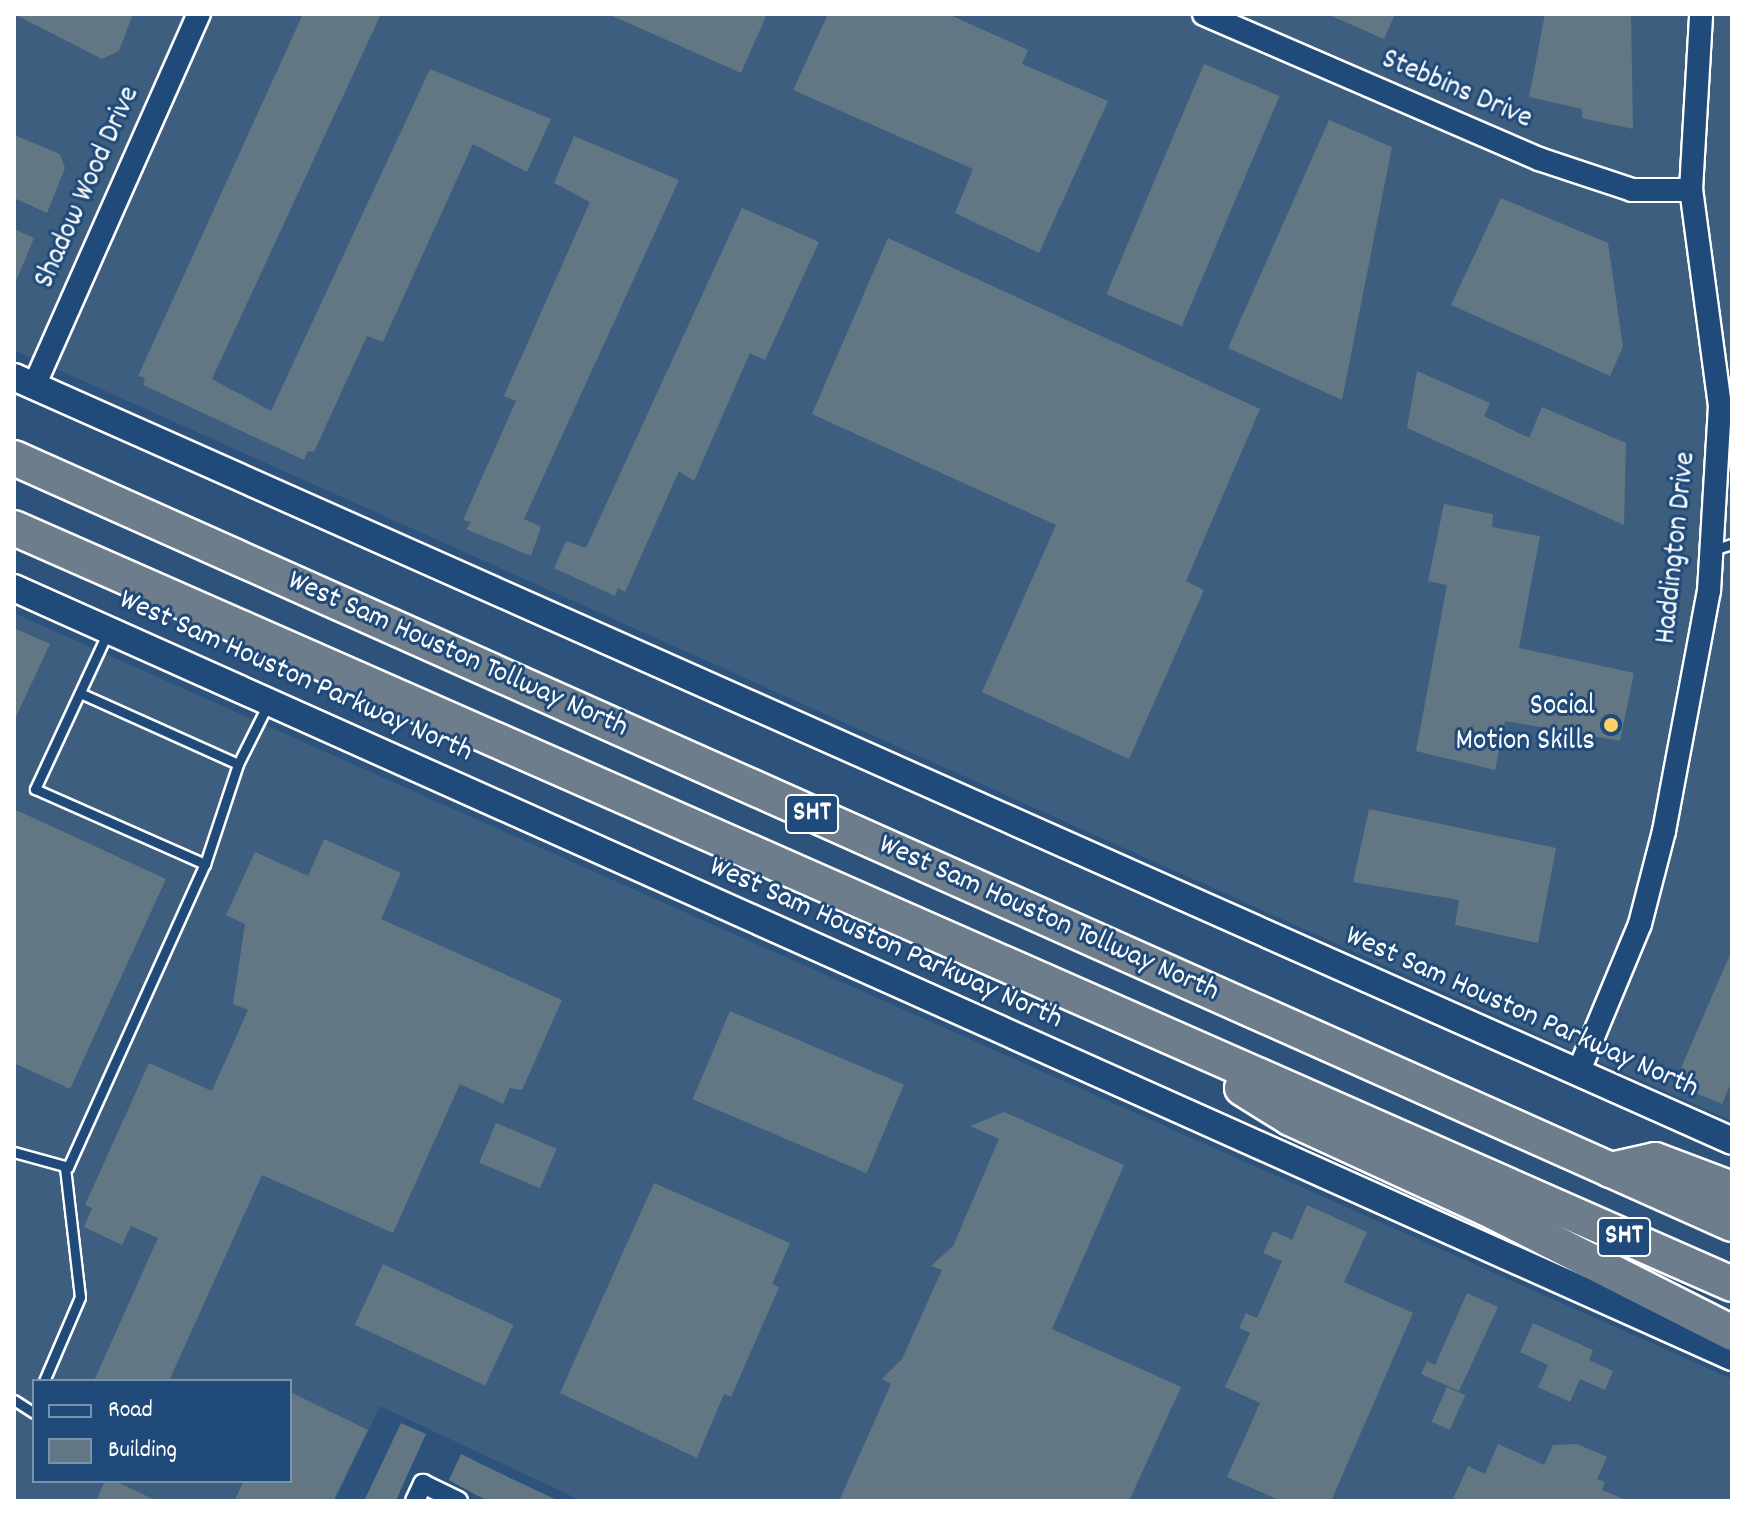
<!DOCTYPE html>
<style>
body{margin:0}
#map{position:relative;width:1746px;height:1515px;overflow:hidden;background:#2d537c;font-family:Dekko,sans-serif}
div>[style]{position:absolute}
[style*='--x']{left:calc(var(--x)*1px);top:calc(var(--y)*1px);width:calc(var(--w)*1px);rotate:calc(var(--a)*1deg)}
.built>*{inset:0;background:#3d5e7e}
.building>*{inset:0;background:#637684;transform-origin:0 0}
.roads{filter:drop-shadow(2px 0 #fff) drop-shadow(-2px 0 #fff) drop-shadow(0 2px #fff) drop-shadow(0 -2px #fff)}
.service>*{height:9px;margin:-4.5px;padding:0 4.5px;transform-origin:4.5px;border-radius:4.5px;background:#1f4a7a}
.minor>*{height:18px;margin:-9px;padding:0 9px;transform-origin:9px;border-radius:9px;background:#1f4a7a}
.tertiary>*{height:22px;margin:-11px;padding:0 11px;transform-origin:11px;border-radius:11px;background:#1f4a7a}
.secondary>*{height:26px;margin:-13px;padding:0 13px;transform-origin:13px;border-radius:13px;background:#1f4a7a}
.motorway>*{height:34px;margin:-17px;padding:0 17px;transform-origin:17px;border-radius:17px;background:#6d7d8c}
.dots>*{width:22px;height:22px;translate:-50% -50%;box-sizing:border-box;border:4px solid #1f4a7a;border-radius:50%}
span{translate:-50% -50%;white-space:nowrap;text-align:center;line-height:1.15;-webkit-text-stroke:6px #1f4a7a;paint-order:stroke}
.shield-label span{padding:2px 6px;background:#1f4a7a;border:2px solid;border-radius:6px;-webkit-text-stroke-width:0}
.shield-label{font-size:28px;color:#fff;font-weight:700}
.street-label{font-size:30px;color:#fff}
.poi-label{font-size:30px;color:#fff}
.right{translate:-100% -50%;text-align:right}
.frame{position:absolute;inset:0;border:16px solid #fff;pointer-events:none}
.legend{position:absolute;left:32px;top:1379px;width:260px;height:104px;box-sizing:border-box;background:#1f4a7a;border:2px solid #7992af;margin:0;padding:10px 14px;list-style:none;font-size:24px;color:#fff}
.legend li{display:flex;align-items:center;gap:16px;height:40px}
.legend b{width:40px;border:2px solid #7992af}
</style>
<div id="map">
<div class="built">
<div style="clip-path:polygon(14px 14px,1732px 14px,1732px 1121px,14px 350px)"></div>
<div style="clip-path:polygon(evenodd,14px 613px,1732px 1379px,1732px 1501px,582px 1501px,380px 1406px,335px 1501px,14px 1501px,14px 613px,34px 1381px,290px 1381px,290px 1481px,34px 1481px,34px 1381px)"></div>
</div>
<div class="building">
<div style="clip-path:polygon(14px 14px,133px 14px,119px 51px,102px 59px)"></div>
<div style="clip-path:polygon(303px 14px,381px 14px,212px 379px,271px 411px,430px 69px,551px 119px,527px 172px,473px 144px,383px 342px,367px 336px,314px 452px,308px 451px,304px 460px,143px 385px,145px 378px,138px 376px)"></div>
<div style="clip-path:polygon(608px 14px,767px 14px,741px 73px)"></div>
<div style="clip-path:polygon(828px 14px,948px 14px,1028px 50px,1022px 64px,1108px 101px,1039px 253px,955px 213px,973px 169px,793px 90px)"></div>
<div style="clip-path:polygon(1327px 14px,1395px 14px,1384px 39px)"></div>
<div style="clip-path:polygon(1545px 14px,1631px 14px,1633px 129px,1582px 118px,1582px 109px,1529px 97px)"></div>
<div style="left:1204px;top:64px;width:82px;height:250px;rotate:23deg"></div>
<div style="clip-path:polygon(1329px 120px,1392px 147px,1342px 400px,1228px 348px)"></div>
<div style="clip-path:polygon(14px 135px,60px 154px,65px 168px,47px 213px,14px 198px)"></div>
<div style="clip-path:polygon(574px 136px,679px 180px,524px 519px,541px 527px,531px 556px,466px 529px,471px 522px,463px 520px,516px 401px,504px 396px,590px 202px,554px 183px)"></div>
<div style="clip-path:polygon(1501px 198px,1608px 243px,1623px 347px,1610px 376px,1451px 305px)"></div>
<div style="clip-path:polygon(742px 208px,819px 242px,765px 360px,750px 353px,694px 481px,679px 471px,625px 592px,618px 588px,615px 596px,554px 568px,566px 541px,586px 548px)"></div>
<div style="clip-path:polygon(14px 229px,34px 238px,14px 286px)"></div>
<div style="clip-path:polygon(888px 238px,1260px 409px,1186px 581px,1204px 590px,1129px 759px,982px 692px,1056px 525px,812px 414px)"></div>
<div style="clip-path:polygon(1417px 371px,1490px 403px,1484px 416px,1529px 438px,1542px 407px,1626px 443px,1624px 525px,1407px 428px)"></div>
<div style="clip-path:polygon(1444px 504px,1493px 514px,1492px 527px,1540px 536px,1519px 648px,1634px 673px,1620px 741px,1505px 721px,1495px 770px,1416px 751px,1447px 585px,1428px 581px)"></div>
<div style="clip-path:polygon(14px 628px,50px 644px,14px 721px)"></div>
<div style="clip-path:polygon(14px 809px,166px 879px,70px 1089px,14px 1063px)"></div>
<div style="clip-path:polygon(1369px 809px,1556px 848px,1538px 943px,1455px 925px,1459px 900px,1353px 882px)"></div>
<div style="clip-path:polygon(324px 839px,401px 873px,381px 919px,562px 1000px,522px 1090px,510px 1088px,503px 1104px,460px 1084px,393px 1233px,262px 1175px,169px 1381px,94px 1381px,158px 1238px,131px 1226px,122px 1245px,84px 1227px,92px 1208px,85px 1205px,149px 1063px,212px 1091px,248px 1010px,233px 1004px,245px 924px,226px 915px,255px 852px,308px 876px)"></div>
<div style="clip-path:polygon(1732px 950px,1732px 1081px,1722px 1104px,1674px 1084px)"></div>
<div style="left:730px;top:1011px;width:189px;height:96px;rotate:23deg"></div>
<div style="clip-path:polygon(1004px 1112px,1124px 1165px,1052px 1329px,1181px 1387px,1129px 1501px,839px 1501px,891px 1384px,882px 1379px,902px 1359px,942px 1270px,931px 1266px,953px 1246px,999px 1139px,970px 1126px)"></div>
<div style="left:496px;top:1123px;width:66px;height:43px;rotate:23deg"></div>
<div style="clip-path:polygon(654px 1183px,790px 1243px,772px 1284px,779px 1287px,731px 1397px,724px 1394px,697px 1458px,560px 1393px)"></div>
<div style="clip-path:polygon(1307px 1205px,1367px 1232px,1344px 1282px,1413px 1313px,1331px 1501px,1281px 1501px,1227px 1477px,1260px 1403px,1225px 1387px,1250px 1333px,1239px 1328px,1246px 1313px,1257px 1318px,1282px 1261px,1263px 1253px,1273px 1231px,1292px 1240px)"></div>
<div style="left:383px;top:1264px;width:144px;height:67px;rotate:25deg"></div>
<div style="clip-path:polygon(1467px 1293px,1498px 1307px,1459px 1391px,1421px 1374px,1427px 1361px,1435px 1365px)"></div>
<div style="clip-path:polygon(1533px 1323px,1593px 1350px,1589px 1360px,1613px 1371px,1605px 1390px,1580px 1379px,1570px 1402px,1538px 1387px,1548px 1365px,1520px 1352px)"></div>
<div style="left:1447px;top:1387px;width:20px;height:38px;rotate:24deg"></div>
<div style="clip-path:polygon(290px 1392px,368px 1430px,333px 1501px,234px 1501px,244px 1481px,290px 1481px)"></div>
<div style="clip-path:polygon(401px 1423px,426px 1434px,401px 1489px,396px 1501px,364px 1501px)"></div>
<div style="clip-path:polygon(1498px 1444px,1544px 1465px,1553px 1445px,1577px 1444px,1607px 1457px,1597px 1479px,1605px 1482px,1602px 1490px,1628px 1501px,1452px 1501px,1468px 1466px,1485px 1474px)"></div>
<div style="clip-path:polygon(461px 1454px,485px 1466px,559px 1501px,490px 1501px,476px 1495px,449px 1480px)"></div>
<div style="clip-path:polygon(105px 1481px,115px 1481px,157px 1501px,96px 1501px)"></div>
</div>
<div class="roads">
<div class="service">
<div style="--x:1713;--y:550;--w:20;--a:-18"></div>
<div style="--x:107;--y:634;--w:171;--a:114.9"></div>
<div style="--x:35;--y:789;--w:186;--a:23.8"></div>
<div style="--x:80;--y:693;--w:173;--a:24.2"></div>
<div style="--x:14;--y:1152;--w:56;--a:15.5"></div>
<div style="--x:68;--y:1167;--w:333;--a:-65.7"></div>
<div style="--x:205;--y:864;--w:105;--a:-71.7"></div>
<div style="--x:238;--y:764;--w:65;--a:-63.4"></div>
<div style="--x:44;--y:1381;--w:91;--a:-66.8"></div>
<div style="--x:80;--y:1297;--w:131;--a:-96.6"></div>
<div style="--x:14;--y:1400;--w:24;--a:33"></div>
</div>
<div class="minor">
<div style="--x:415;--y:1501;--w:19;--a:-65"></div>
<div style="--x:423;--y:1484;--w:39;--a:26"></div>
</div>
<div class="tertiary">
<div style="--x:1204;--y:14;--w:365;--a:23.4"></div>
<div style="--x:1539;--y:159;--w:98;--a:18.4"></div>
<div style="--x:1632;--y:190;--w:59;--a:0"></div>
<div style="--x:34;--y:386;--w:407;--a:-66.1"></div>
<div style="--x:1578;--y:1073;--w:161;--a:-67.4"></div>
<div style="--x:1640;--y:924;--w:96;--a:-75.5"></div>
<div style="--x:1664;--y:831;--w:244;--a:-79.4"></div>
<div style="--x:1709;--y:591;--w:185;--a:-86.6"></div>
<div style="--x:1720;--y:406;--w:218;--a:-97.6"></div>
<div style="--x:1691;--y:190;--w:176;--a:-86.7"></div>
</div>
<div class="secondary">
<div style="--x:14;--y:377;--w:1880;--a:23.97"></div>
<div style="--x:14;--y:588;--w:1882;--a:24.11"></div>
</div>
<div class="motorway">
<div style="--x:14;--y:458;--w:1881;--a:24.03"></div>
<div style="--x:14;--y:528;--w:1877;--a:23.75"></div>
<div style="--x:1242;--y:1088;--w:57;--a:32"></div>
<div style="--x:1290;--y:1118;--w:216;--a:24.7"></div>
<div style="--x:1486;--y:1208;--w:276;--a:26.9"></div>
<div style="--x:1610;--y:1170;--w:46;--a:-12.5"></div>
<div style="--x:1655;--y:1160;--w:82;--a:20.6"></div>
</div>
</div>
<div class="dots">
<div style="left:1611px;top:725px;background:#ffd166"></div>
</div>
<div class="shield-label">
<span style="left:812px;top:814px">SHT</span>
<span style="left:1624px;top:1237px">SHT</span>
</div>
<div class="street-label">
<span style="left:1456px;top:91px;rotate:23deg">Stebbins Drive</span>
<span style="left:89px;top:188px;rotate:-66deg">Shadow Wood Drive</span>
<span style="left:1678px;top:548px;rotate:-84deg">Haddington Drive</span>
<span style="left:457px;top:656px;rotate:24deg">West Sam Houston Tollway North</span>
<span style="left:295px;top:678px;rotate:24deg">West Sam Houston Parkway North</span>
<span style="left:1048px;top:920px;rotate:24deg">West Sam Houston Tollway North</span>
<span style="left:885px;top:945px;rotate:24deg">West Sam Houston Parkway North</span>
<span style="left:1521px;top:1014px;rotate:24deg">West Sam Houston Parkway North</span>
</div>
<div class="poi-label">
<span class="right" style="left:1595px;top:725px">Social<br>Motion Skills</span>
</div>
<div class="frame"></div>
<ul class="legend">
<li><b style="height:10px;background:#1f4a7a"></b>Road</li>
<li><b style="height:22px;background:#637684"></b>Building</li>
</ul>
</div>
